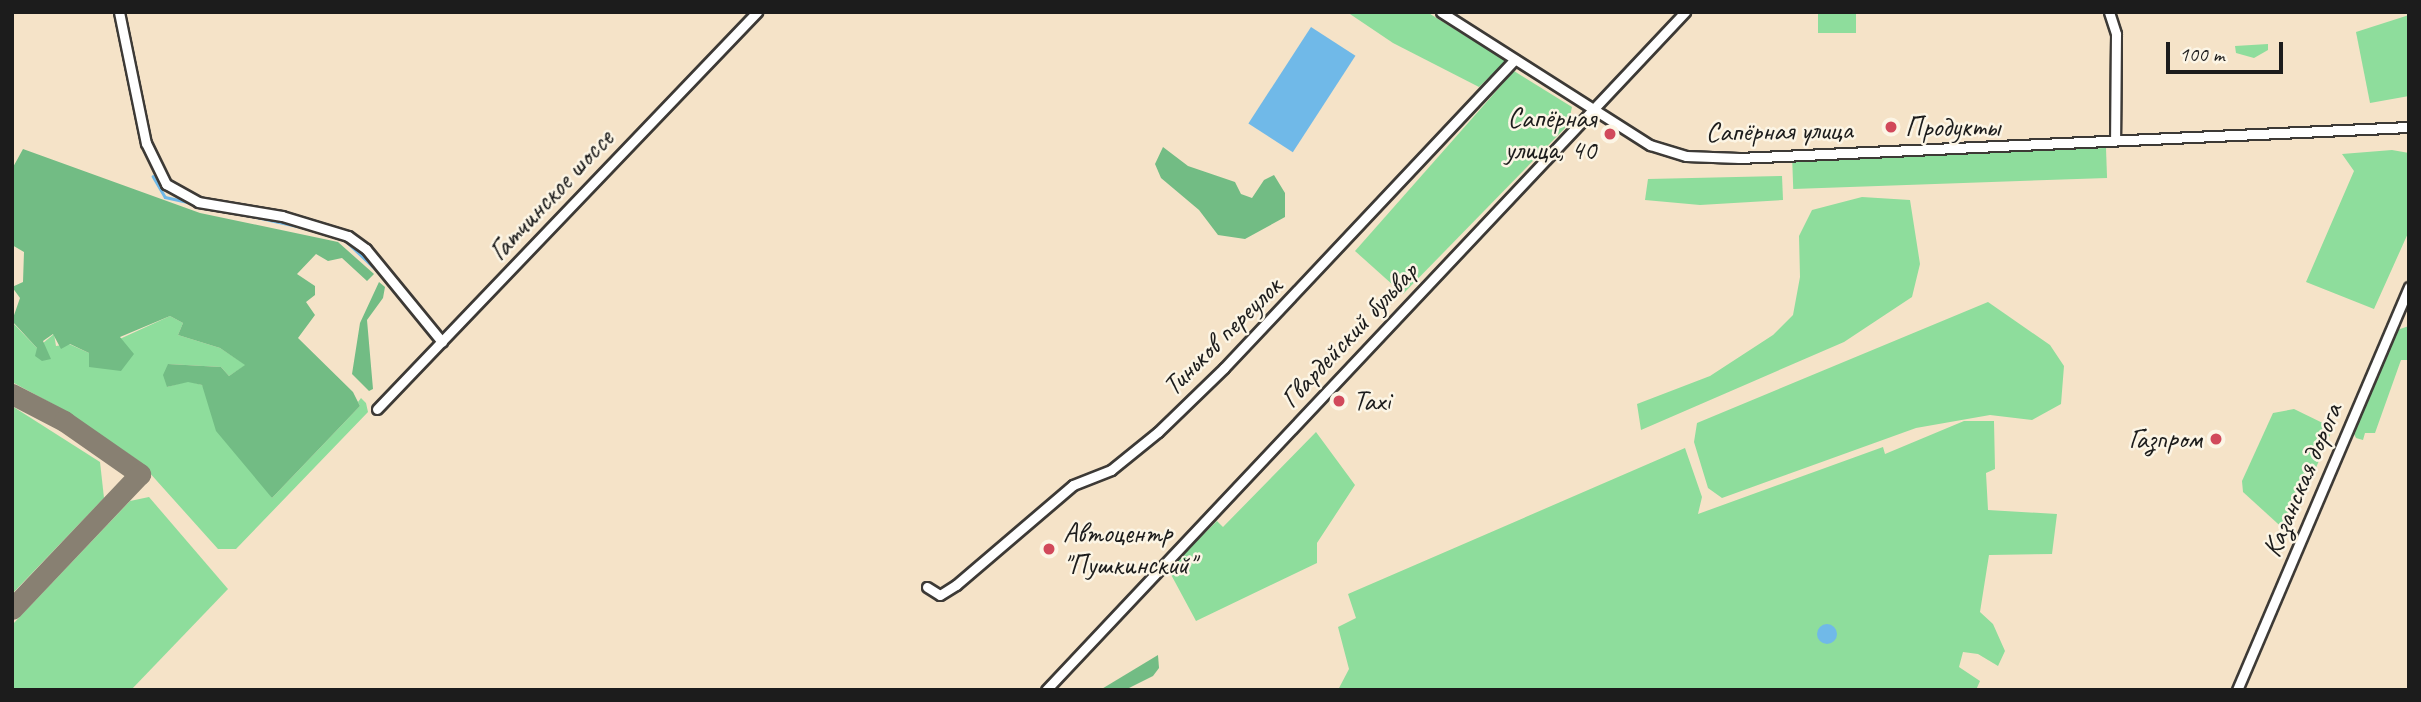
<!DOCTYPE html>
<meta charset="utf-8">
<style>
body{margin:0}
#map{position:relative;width:2421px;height:702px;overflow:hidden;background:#f5e3c8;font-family:Caveat,sans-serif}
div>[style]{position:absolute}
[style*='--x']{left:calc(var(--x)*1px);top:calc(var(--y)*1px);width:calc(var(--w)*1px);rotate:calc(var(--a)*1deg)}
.green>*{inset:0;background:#8edd9c;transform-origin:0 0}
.forest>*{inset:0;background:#72bc84}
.water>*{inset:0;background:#70b9e8;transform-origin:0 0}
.round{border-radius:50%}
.stream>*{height:2.5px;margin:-1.25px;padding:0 1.25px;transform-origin:1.25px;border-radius:1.25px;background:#70b9e8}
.taxiway>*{height:21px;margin:-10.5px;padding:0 10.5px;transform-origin:10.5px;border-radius:10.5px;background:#888072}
.roads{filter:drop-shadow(2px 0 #3d3a36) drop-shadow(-2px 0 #3d3a36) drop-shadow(0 2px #3d3a36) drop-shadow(0 -2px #3d3a36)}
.minor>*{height:9px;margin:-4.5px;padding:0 4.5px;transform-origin:4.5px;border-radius:4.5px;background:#fff}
.dots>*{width:19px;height:19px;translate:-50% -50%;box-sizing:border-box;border:4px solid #fcf5e5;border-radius:50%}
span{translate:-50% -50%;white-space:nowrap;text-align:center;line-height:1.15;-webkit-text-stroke:5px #fcf5e5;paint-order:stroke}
.poi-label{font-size:28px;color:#1c1c1c}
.right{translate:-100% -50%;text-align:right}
.left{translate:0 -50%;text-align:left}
.street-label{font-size:28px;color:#1c1c1c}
.frame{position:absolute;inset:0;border:14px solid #1c1c1c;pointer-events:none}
.scale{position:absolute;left:2166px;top:42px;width:117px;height:32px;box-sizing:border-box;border:4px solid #1c1c1c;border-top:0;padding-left:9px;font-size:21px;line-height:24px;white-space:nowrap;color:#1c1c1c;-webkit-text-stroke:5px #fcf5e5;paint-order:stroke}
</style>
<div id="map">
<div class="green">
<div style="clip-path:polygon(1347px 12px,1427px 12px,1506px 61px,1479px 87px,1393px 43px)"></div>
<div style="left:1818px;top:12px;width:38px;height:21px"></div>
<div style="clip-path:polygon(2409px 15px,2409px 96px,2370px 103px,2356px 32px)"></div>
<div style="clip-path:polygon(2268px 44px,2268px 50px,2254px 58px,2236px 53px,2235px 46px)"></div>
<div style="clip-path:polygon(1514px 71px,1572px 107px,1568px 125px,1403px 294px,1355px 251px)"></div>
<div style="left:2106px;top:148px;width:30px;height:314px;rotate:88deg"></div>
<div style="clip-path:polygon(2392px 150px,2409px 153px,2409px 231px,2374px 309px,2306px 282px,2354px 171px,2342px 154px)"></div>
<div style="clip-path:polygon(1782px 176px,1783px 200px,1700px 205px,1645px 200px,1648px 179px)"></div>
<div style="clip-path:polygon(1862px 197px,1910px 200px,1920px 264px,1912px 297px,1844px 342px,1641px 430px,1637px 404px,1710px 376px,1773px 335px,1793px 315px,1800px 277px,1799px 236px,1812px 210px)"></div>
<div style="clip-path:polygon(1988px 302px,2050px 345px,2064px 366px,2061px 404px,2032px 420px,1990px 415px,1916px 428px,1722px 498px,1708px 488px,1694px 442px,1697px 423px)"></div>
<div style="clip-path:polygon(170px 316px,183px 323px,178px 335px,220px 348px,246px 365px,229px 376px,221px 367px,168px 364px,167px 387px,188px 381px,202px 385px,272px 498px,360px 406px,358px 402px,361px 398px,366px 403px,368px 412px,236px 549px,218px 549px,139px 461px,62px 409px,12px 382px,12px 322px,37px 348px,54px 334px,56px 346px,69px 344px,89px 353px)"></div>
<div style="clip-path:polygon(2409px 326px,2409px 360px,2401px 360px,2375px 433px,2365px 433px,2363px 440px,2356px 438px,2352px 430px,2394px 331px)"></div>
<div style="clip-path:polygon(12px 406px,100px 462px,104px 498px,12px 594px)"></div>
<div style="clip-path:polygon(2294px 409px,2333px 428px,2288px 533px,2243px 492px,2242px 481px,2273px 413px)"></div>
<div style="clip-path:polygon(1964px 421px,1994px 421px,1995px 469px,1986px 473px,1988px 510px,2057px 514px,2052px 554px,1989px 555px,1980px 612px,1993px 624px,2005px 651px,1998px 666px,1978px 654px,1963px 652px,1959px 667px,1980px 681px,1976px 690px,1338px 690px,1349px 669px,1338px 627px,1356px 618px,1348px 594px,1685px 448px,1702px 497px,1698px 514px,1883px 447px,1885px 454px)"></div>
<div style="clip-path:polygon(1316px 432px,1355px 485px,1317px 543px,1317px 563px,1196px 621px,1168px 569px,1217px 521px,1223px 527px)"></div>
<div style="clip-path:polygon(149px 497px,228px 589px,131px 690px,12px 690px,12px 625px,130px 501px)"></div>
</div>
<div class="forest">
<div style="clip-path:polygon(1163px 147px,1188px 166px,1235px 182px,1241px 194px,1252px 198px,1264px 180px,1274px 175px,1285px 193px,1285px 217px,1245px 239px,1218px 235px,1199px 210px,1161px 178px,1155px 164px)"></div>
<div style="clip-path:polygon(23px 149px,200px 213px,338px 242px,374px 274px,367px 281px,342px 258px,328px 261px,316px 254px,297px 274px,315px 286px,315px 295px,306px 302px,315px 315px,298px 338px,353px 392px,360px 406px,272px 498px,216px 431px,202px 385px,188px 382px,167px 387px,163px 375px,168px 364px,221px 367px,229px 376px,245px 365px,220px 348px,178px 335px,183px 323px,170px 316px,120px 337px,134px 354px,121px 371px,89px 367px,89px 353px,70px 344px,61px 349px,53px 334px,43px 341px,51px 359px,42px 361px,35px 356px,37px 348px,12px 321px,20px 298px,12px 287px,23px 282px,24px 252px,12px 245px,12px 169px)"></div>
<div style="clip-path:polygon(379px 282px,385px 287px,383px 298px,367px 320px,373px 389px,369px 391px,352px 374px,360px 323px)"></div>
<div style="clip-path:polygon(1158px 655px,1159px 668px,1153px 676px,1125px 690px,1100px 690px)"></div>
</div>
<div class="water">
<div style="left:1311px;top:27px;width:53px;height:115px;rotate:33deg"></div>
<div class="round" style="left:1817px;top:624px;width:20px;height:20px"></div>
</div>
<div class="stream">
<div style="--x:153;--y:176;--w:24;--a:60"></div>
<div style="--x:165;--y:197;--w:144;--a:12.4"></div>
<div style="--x:345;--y:240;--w:50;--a:43.4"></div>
</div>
<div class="taxiway">
<div style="--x:12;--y:394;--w:59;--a:27.4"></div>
<div style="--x:64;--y:421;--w:93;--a:34.9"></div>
<div style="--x:140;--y:474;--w:186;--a:133.5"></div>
</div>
<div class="roads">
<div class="minor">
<div style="--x:119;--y:12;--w:134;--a:78.4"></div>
<div style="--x:146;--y:143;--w:46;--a:64"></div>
<div style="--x:166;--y:184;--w:37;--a:29"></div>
<div style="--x:198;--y:202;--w:85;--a:9.5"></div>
<div style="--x:282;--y:216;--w:69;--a:16.9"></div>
<div style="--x:348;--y:236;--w:22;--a:36"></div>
<div style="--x:366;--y:249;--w:120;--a:50.7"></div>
<div style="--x:1441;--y:12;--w:248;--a:32.5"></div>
<div style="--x:1650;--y:145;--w:38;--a:17"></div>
<div style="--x:1686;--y:156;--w:53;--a:2.2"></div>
<div style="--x:1739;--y:158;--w:671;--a:-2.65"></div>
<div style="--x:2109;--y:12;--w:23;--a:72"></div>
<div style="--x:2116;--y:34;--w:106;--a:90.5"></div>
<div style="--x:377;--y:409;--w:550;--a:-46.25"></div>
<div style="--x:927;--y:587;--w:15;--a:32"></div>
<div style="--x:940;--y:595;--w:19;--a:-32"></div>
<div style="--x:956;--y:585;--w:154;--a:-40.5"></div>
<div style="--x:1073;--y:485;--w:41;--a:-21.5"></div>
<div style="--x:1111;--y:470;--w:60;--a:-39"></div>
<div style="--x:1158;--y:432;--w:92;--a:-44.1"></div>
<div style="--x:1224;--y:368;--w:424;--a:-46.7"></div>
<div style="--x:1046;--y:690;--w:932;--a:-46.7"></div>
<div style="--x:2237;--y:690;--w:438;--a:-66.9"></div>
</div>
</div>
<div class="dots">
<div style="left:1891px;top:127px;background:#d1495b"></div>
<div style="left:1610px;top:134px;background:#d1495b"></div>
<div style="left:1339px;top:401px;background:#d1495b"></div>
<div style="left:2216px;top:439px;background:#d1495b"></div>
<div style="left:1049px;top:549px;background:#d1495b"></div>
</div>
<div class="poi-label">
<span class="right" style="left:1596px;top:134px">Сапёрная<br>улица, 40</span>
<span class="left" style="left:1905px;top:127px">Продукты</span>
<span class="left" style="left:1353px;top:401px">Taxi</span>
<span class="right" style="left:2202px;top:439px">Газпром</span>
<span class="left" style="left:1063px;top:549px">Автоцентр<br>"Пушкинский"</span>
</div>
<div class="street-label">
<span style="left:1779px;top:131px;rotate:-1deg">Сапёрная улица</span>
<span style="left:551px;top:195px;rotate:-47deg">Гатчинское шоссе</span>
<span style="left:1349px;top:335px;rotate:-47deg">Гвардейский бульвар</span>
<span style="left:1222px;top:336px;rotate:-45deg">Тиньков переулок</span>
<span style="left:2302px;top:480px;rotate:-67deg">Казанская дорога</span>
</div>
<div class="frame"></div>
<div class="scale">100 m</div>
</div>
